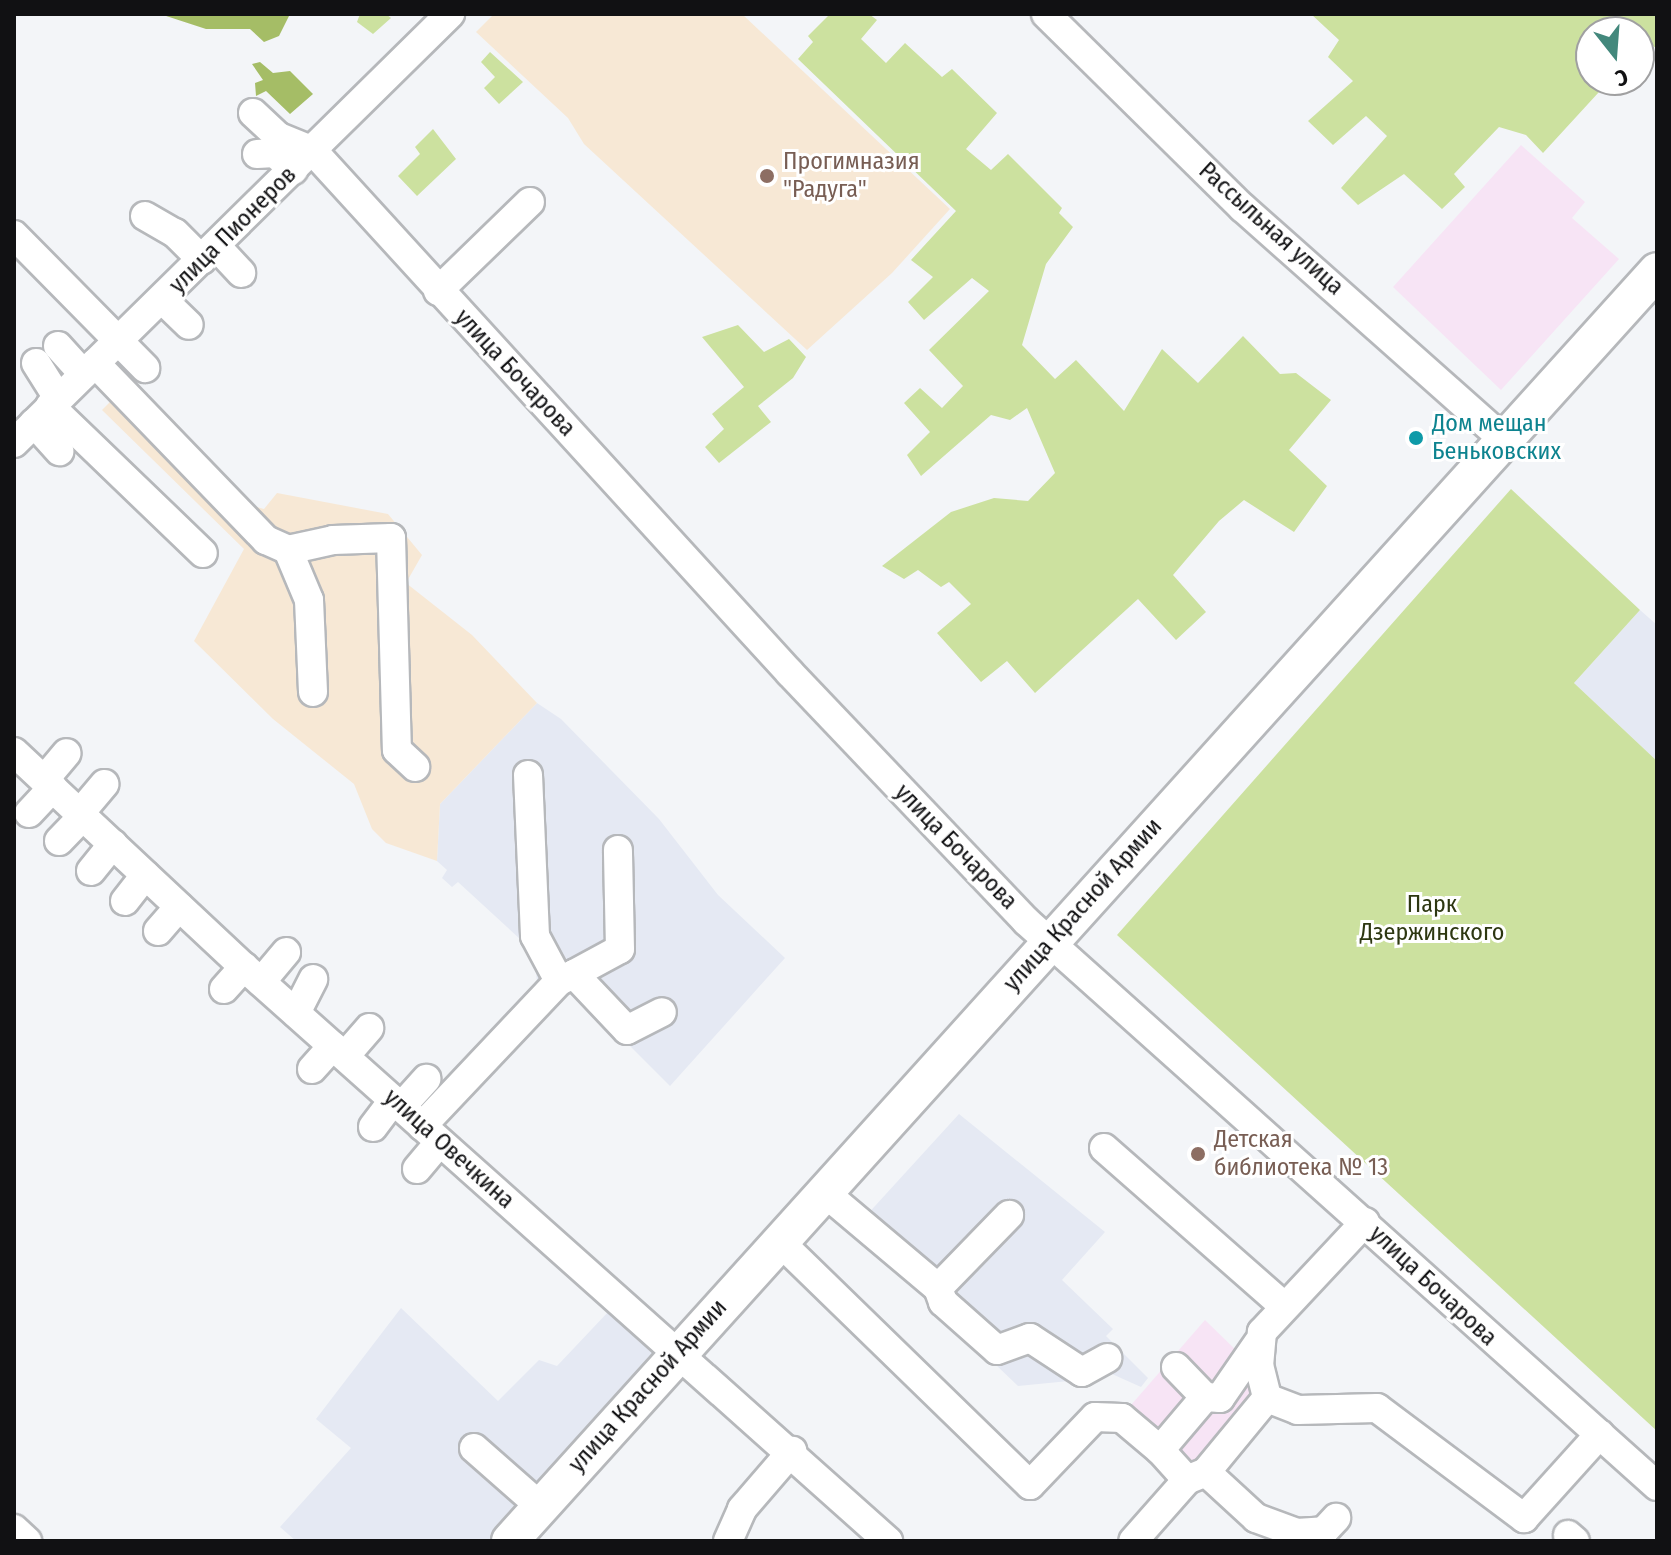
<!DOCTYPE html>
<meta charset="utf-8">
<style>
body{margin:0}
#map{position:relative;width:1671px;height:1555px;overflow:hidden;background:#f3f5f8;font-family:"Fira Sans Condensed",sans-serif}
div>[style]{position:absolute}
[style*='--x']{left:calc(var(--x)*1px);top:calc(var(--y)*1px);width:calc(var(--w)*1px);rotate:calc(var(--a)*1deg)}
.built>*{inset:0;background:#e5e9f3}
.industrial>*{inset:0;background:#f7e4f5}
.education>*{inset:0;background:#f7e8d5}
.green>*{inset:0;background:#cce19f}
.forest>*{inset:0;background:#a5bd66}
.roads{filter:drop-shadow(2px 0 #b6b8bb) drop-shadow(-2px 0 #b6b8bb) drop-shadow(0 2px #b6b8bb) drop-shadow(0 -2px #b6b8bb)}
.minor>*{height:28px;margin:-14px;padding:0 14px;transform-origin:14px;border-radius:14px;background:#fff}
.major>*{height:36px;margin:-18px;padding:0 18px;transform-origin:18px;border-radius:18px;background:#fff}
.dots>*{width:22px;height:22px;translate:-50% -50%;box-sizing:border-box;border:4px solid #fff;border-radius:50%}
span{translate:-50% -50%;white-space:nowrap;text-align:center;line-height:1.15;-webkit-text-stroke:6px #fff;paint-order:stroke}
.education-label{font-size:24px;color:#785e54}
.left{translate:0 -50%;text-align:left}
.street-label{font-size:24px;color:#111113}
.culture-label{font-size:24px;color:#0d838f}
.park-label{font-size:24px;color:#2d3711}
.frame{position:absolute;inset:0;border:16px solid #111113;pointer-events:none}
.north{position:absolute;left:1575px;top:16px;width:80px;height:80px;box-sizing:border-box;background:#fff;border:2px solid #a0a0a1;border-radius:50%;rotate:163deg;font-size:22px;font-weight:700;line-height:32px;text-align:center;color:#111113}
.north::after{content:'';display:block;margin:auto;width:28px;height:36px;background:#43887c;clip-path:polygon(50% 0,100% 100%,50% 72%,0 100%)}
</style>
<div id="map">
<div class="built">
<div style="clip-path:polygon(1640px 610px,1657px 625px,1657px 761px,1574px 683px)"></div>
<div style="clip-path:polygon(537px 703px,561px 719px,659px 819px,718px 895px,785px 958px,670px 1086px,575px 991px,554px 998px,440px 1092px,537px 981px,533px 951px,458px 882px,452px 887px,442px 878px,447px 870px,437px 861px,440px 804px)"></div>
<div style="clip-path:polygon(959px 1114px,1105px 1232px,1062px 1280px,1113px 1329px,1106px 1336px,1148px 1378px,1141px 1387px,1112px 1374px,1088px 1385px,1069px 1381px,1018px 1386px,854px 1229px)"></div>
<div style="clip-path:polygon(401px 1308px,498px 1401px,539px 1360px,557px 1366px,609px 1311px,681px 1373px,533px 1541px,296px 1541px,280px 1527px,351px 1448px,316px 1419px)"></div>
</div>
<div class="industrial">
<div style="clip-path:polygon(1521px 145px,1585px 202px,1572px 218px,1619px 259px,1501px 390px,1393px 287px)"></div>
<div style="clip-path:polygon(1205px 1320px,1243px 1357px,1256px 1394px,1193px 1464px,1131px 1405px)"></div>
</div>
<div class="education">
<div style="clip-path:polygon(494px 14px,742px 14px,950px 209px,892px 273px,807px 350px,584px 144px,568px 118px,476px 32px)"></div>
<div style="clip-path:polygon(133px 379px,158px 405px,154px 410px,246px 504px,264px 509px,277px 493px,388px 514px,422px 555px,406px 583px,472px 635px,537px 703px,440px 804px,437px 861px,386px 843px,372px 829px,354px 784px,273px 719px,194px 641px,244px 549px,102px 410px)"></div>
</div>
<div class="green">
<div style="clip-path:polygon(360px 14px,386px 14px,391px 18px,373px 34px,357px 22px)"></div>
<div style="clip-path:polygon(830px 14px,869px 14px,877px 20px,861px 39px,886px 63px,905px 43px,942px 77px,952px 69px,997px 113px,966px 149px,991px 170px,1008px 154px,1062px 208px,1059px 213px,1073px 227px,1046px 264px,1022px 345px,1055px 379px,1076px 360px,1124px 411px,1162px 349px,1198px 383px,1243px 336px,1280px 374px,1296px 373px,1331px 400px,1289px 450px,1327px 486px,1294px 532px,1244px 500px,1219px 521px,1173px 575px,1206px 612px,1176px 640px,1138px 599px,1035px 693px,1007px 661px,981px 682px,937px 633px,971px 604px,949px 582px,941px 587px,918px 570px,904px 579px,882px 566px,951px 512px,994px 498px,1028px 501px,1055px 473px,1027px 408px,1010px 420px,991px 415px,921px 476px,907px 455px,930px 432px,904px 403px,920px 388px,942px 408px,963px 386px,929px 350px,989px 291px,972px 278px,924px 320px,908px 302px,933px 277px,911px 260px,956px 211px,798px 59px,813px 42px,808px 36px)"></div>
<div style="clip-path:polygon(1311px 14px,1657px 14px,1657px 49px,1652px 45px,1639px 56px,1639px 32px,1591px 32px,1591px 80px,1610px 80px,1543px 153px,1526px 135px,1499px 127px,1454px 174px,1465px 187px,1442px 209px,1404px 174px,1358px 205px,1341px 188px,1387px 136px,1366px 116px,1333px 145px,1308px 121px,1353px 81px,1328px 57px,1339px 40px)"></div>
<div style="clip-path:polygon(490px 52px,523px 82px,499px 104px,484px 88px,495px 77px,481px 62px)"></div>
<div style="clip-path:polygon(433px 129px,456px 159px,417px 196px,398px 176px,420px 154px,415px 147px)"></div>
<div style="clip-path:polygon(738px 325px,764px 352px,789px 339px,806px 357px,793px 378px,758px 406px,771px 422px,719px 463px,705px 447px,724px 429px,712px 414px,744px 387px,702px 337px)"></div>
<div style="clip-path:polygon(1511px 489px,1640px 610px,1574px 683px,1657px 761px,1657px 1431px,1117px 935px)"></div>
</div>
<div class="forest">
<div style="clip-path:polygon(160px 14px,290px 14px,279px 36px,264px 42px,250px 29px,206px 29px)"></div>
<div style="clip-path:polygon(260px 62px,273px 73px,290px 71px,313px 94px,290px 114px,266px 91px,256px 96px,255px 83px,263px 80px,252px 64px)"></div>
</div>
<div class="roads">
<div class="minor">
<div style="--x:1046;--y:14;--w:276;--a:44.6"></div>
<div style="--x:1243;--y:208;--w:346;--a:41.6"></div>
<div style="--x:253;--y:113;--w:35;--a:43"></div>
<div style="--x:279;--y:137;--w:37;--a:22"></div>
<div style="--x:313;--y:151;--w:707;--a:47.58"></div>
<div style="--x:790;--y:673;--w:342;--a:46.4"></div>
<div style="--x:1026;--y:921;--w:847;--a:41.84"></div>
<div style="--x:257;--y:154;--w:18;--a:-3"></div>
<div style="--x:275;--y:153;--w:25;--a:43"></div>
<div style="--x:145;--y:216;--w:34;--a:30"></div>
<div style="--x:175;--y:233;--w:38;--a:45"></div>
<div style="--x:14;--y:235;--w:187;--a:45.4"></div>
<div style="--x:216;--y:246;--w:37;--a:47"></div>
<div style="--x:438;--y:291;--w:128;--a:-44.1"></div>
<div style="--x:162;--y:299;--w:37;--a:44"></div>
<div style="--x:58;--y:346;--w:38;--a:48"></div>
<div style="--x:36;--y:363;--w:41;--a:57.8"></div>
<div style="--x:95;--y:363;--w:246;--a:46"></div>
<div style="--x:266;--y:540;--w:24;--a:24"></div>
<div style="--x:288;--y:550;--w:46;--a:-12.5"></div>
<div style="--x:333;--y:540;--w:58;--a:-2"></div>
<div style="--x:391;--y:538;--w:212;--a:88.4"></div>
<div style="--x:397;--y:750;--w:25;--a:43"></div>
<div style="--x:50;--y:406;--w:212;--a:43.9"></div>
<div style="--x:34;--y:423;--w:38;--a:48"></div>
<div style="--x:14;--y:443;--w:612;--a:-44.54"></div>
<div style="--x:288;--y:550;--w:54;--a:67.2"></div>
<div style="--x:309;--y:600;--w:92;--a:87.5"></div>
<div style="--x:14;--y:752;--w:315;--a:43.1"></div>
<div style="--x:244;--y:967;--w:863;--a:41.71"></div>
<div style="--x:528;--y:775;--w:161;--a:87.5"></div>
<div style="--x:535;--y:936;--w:51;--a:61.9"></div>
<div style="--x:44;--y:780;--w:35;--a:-50"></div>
<div style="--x:29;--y:813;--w:35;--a:-47"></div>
<div style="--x:80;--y:813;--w:38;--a:-50"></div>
<div style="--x:59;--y:841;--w:35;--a:-46"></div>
<div style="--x:91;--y:871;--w:35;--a:-51"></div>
<div style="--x:125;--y:901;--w:33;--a:-52"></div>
<div style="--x:158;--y:931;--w:32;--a:-49"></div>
<div style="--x:574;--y:974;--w:52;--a:-28.5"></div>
<div style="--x:620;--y:949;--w:99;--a:-91.2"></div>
<div style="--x:261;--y:982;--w:39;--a:-50"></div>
<div style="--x:224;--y:989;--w:30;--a:-48"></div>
<div style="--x:296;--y:1013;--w:38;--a:-63"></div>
<div style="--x:345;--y:1056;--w:37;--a:-49"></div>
<div style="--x:312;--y:1069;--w:31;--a:-48"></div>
<div style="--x:401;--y:1107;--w:38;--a:-48"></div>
<div style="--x:422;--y:1126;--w:199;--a:-46.6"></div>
<div style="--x:559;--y:981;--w:17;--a:-25"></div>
<div style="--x:574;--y:974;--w:77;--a:46.6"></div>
<div style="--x:627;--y:1030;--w:39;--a:-27"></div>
<div style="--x:373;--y:1127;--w:34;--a:-53"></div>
<div style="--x:1104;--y:1148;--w:240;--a:41.3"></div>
<div style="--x:417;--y:1169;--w:35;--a:-50"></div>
<div style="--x:824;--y:1192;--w:149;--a:40.1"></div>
<div style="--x:938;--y:1288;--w:102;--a:-45.8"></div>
<div style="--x:1365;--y:1222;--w:151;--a:133.1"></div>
<div style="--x:1262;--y:1332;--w:33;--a:95"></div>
<div style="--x:1259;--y:1365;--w:34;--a:76"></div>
<div style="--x:1267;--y:1398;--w:33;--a:21"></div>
<div style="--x:1298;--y:1410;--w:79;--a:-1.5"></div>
<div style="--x:1377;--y:1408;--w:184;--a:36.8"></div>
<div style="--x:1524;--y:1518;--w:113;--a:-47.9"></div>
<div style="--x:779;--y:1241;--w:350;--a:44.2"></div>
<div style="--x:1030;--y:1485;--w:94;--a:-46.3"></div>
<div style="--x:1095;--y:1417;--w:27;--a:2"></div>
<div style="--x:1122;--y:1418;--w:50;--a:40.1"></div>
<div style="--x:1160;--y:1450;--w:40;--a:48"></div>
<div style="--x:1187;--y:1480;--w:81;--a:131.5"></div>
<div style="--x:938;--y:1288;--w:15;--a:70"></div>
<div style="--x:943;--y:1302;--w:72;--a:41.6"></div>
<div style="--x:997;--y:1350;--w:35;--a:-20"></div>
<div style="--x:1030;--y:1338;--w:62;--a:33.2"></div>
<div style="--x:1082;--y:1372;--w:29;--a:-29"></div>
<div style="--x:1176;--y:1367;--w:42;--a:46"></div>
<div style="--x:474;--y:1448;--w:89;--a:41.4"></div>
<div style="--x:1160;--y:1450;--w:70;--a:-49.7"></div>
<div style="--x:1205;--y:1397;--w:15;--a:4"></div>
<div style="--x:1220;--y:1398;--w:67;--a:-55.4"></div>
<div style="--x:1206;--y:1472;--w:68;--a:42.6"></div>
<div style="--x:1256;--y:1518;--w:44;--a:20.1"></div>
<div style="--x:1297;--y:1533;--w:27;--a:-4"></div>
<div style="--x:1324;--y:1531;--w:18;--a:-47"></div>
<div style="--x:1189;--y:1479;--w:18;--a:-22"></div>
<div style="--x:1206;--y:1472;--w:96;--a:-50.5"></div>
<div style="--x:14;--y:1529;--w:18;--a:43"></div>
<div style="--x:1568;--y:1535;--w:9;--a:41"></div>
<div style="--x:728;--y:1541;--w:35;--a:-66"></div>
<div style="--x:742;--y:1509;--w:77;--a:-49.2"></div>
</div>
<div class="major">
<div style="--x:510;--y:1541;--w:1711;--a:-47.91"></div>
</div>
</div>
<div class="dots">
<div style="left:767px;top:176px;background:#8d6e63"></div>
<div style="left:1416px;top:438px;background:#0f9aa8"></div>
<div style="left:1198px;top:1154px;background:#8d6e63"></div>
</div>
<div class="education-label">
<span class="left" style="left:783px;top:176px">Прогимназия<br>"Радуга"</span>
<span class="left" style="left:1214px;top:1154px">Детская<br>библиотека № 13</span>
</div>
<div class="street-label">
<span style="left:1271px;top:229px;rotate:42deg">Рассыльная улица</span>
<span style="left:233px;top:230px;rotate:-45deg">улица Пионеров</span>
<span style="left:515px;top:373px;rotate:47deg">улица Бочарова</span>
<span style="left:956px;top:847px;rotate:46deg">улица Бочарова</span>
<span style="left:1083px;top:905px;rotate:-48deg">улица Красной Армии</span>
<span style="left:449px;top:1149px;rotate:42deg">улица Овечкина</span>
<span style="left:1433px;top:1286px;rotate:43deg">улица Бочарова</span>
<span style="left:648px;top:1386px;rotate:-48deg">улица Красной Армии</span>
</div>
<div class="culture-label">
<span class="left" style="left:1432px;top:438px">Дом мещан<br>Беньковских</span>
</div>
<div class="park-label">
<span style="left:1432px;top:919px">Парк<br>Дзержинского</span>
</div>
<div class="frame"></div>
<div class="north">С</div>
</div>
